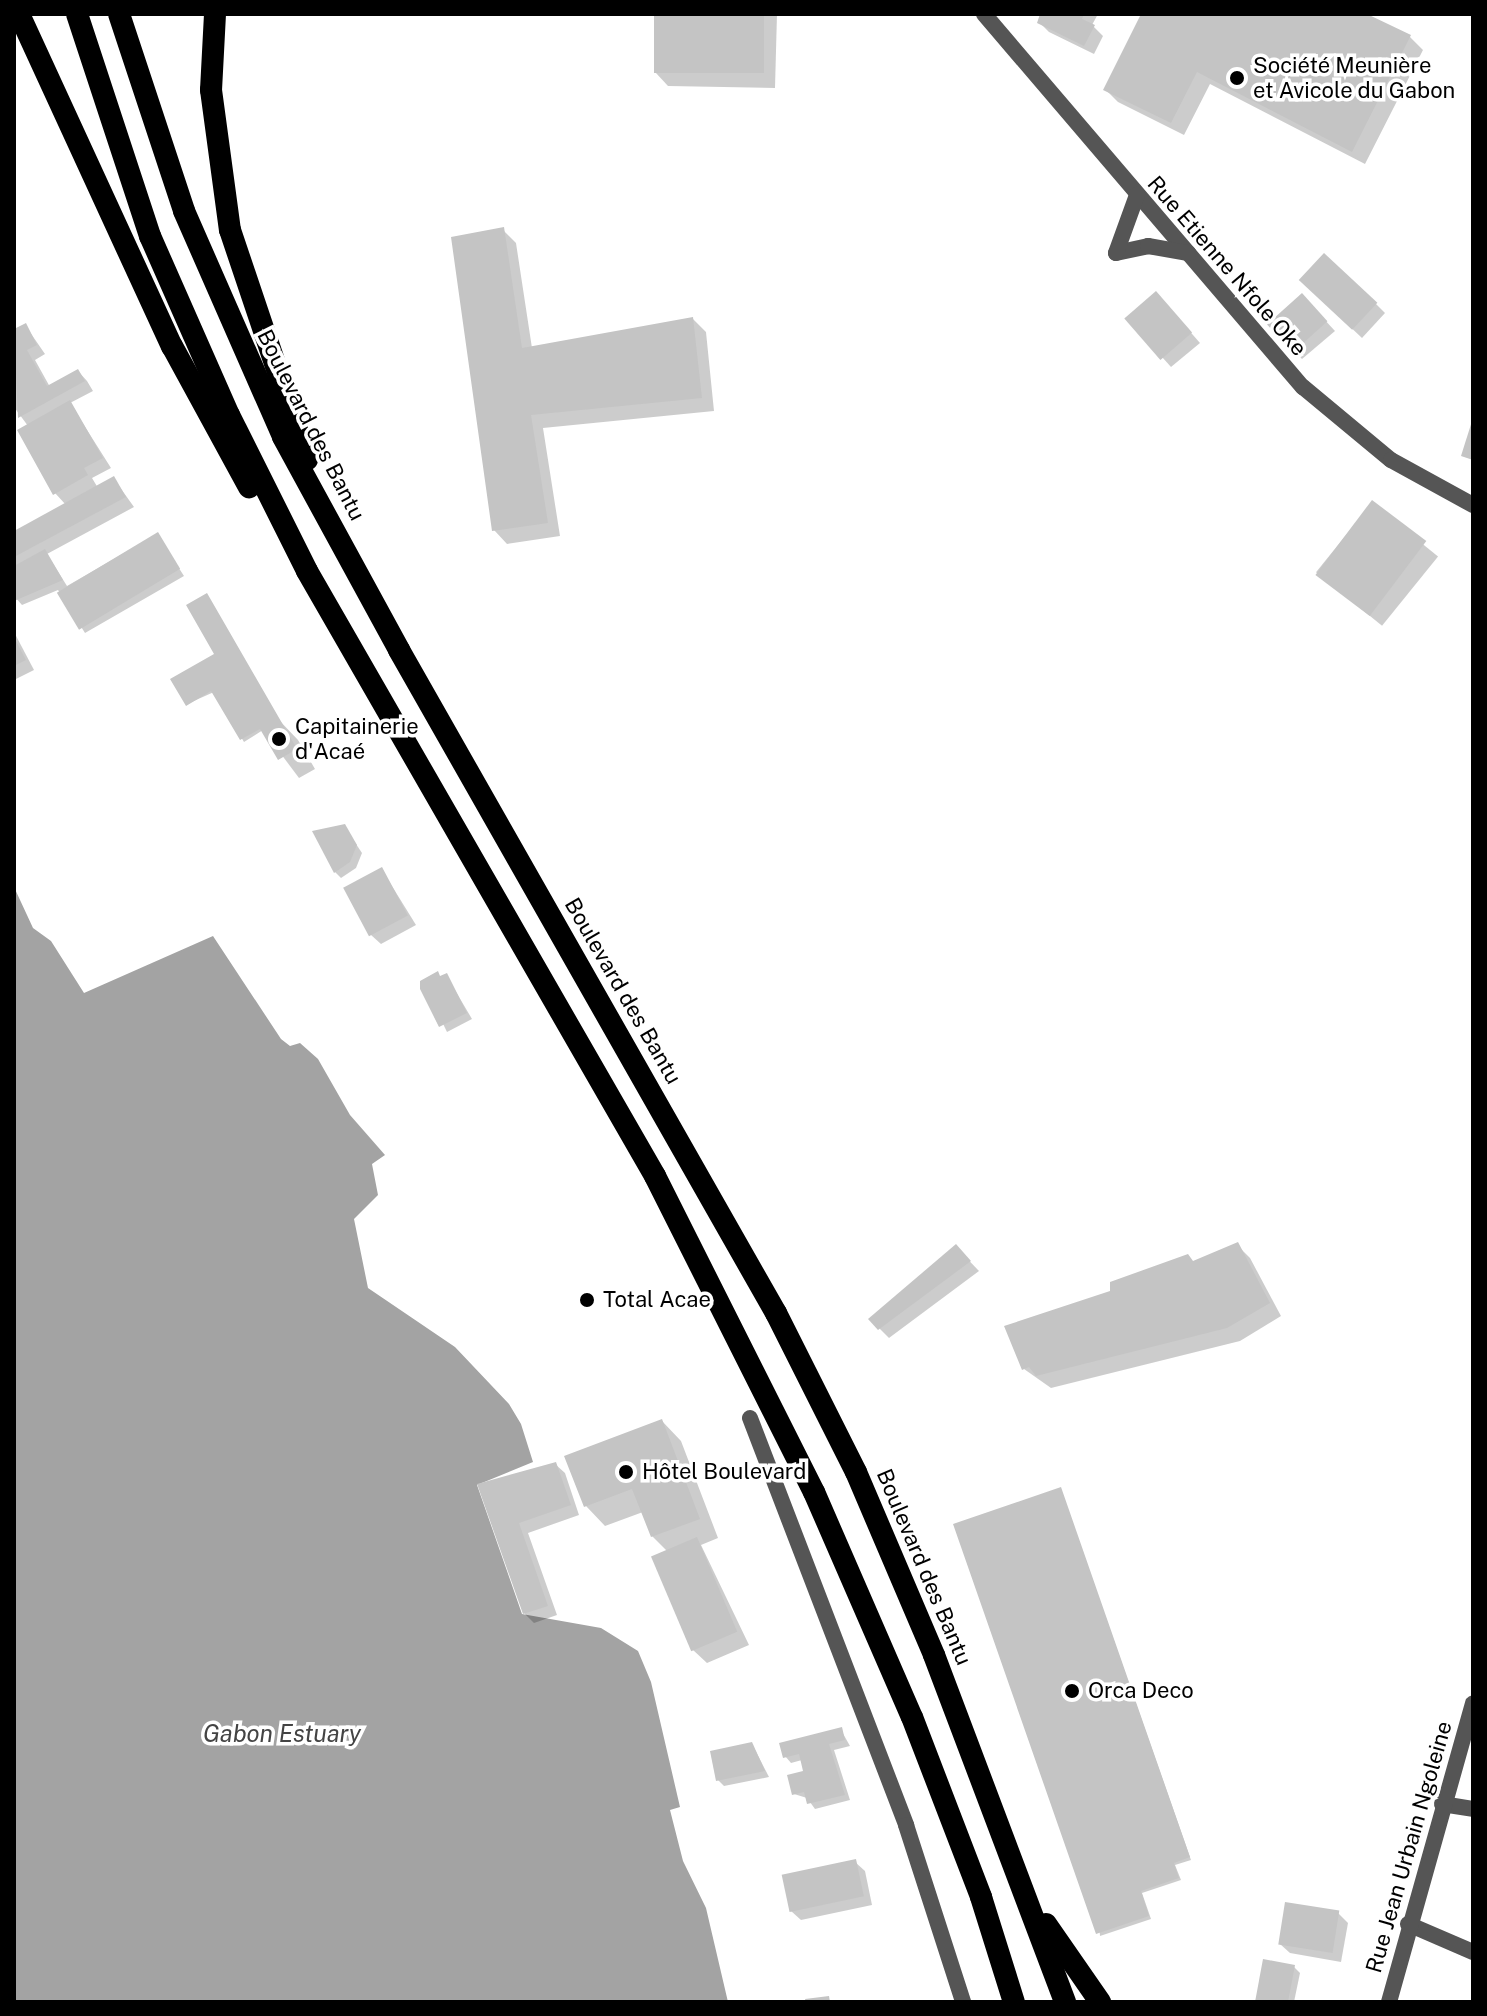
<!DOCTYPE html>
<meta charset="utf-8">
<style>
body{margin:0}
#map{position:relative;width:1487px;height:2016px;overflow:hidden;background:#fff;font-family:"Public Sans",sans-serif}
div>[style]{position:absolute}
[style*='--x']{left:calc(var(--x)*1px);top:calc(var(--y)*1px);width:calc(var(--w)*1px);rotate:calc(var(--a)*1deg)}
.water>*{inset:0;background:#a3a3a3}
.shadow>*{inset:0;background:#0003;transform-origin:0 0}
.building>*{inset:0;background:#c4c4c4;transform-origin:0 0}
.minor>*{height:16px;margin:-8px;padding:0 8px;transform-origin:8px;border-radius:8px;background:#555}
.tertiary>*{height:16px;margin:-8px;padding:0 8px;transform-origin:8px;border-radius:8px;background:#555}
.trunk>*{height:22px;margin:-11px;padding:0 11px;transform-origin:11px;border-radius:11px;background:#000}
.dots>*{width:22px;height:22px;translate:-50% -50%;box-sizing:border-box;border:4px solid #fff;border-radius:50%}
span{translate:-50% -50%;white-space:nowrap;text-align:center;line-height:1.15;-webkit-text-stroke:7px #fff;paint-order:stroke}
.poi-label{font-size:22px;color:#000}
.left{translate:0 -50%;text-align:left}
.street-label{font-size:22px;color:#000}
.water-label{font-size:24px;color:#444;font-style:italic}
.frame{position:absolute;inset:0;border:16px solid #000;pointer-events:none}
</style>
<div id="map">
<div class="water">
<div style="clip-path:polygon(14px 887px,33px 928px,51px 941px,84px 993px,213px 936px,281px 1039px,290px 1046px,300px 1043px,318px 1059px,350px 1115px,385px 1155px,372px 1164px,378px 1195px,354px 1219px,368px 1288px,455px 1347px,509px 1404px,521px 1424px,533px 1462px,477px 1485px,522px 1614px,601px 1628px,638px 1651px,651px 1682px,680px 1807px,670px 1810px,683px 1861px,706px 1908px,728px 2002px,14px 2002px)"></div>
</div>
<div class="shadow">
<div style="clip-path:polygon(656px 14px,777px 14px,775px 88px,668px 86px,655px 72px)"></div>
<div style="clip-path:polygon(1042px 14px,1098px 14px,1092px 25px,1103px 36px,1094px 54px,1049px 32px,1039px 22px)"></div>
<div style="clip-path:polygon(1143px 14px,1364px 14px,1410px 37px,1423px 50px,1365px 164px,1210px 84px,1184px 135px,1118px 102px,1105px 89px)"></div>
<div style="clip-path:polygon(503px 230px,516px 243px,532px 348px,693px 319px,706px 332px,714px 411px,543px 428px,560px 536px,507px 544px,494px 530px)"></div>
<div style="clip-path:polygon(1310px 289px,1376px 304px,1385px 313px,1362px 338px)"></div>
<div style="clip-path:polygon(1165px 303px,1200px 343px,1171px 367px,1127px 318px)"></div>
<div style="clip-path:polygon(1311px 305px,1335px 331px,1302px 359px,1270px 324px)"></div>
<div style="clip-path:polygon(25px 325px,45px 354px,35px 360px,50px 387px,78px 371px,87px 381px,93px 391px,70px 403px,111px 468px,92px 478px,98px 488px,114px 479px,134px 507px,47px 554px,67px 586px,157px 534px,184px 576px,85px 633px,58px 590px,22px 605px,14px 596px,14px 527px,17px 531px,66px 505px,55px 493px,28px 426px,14px 407px,14px 332px)"></div>
<div style="left:1372px;top:503px;width:85px;height:89px;rotate:39deg"></div>
<div style="clip-path:polygon(14px 632px,34px 670px,14px 680px)"></div>
<div style="clip-path:polygon(217px 655px,298px 740px,315px 769px,299px 778px,263px 730px,244px 742px,214px 692px,187px 704px)"></div>
<div style="clip-path:polygon(344px 826px,362px 853px,356px 868px,341px 878px,335px 872px)"></div>
<div style="clip-path:polygon(382px 870px,416px 925px,381px 944px,371px 935px)"></div>
<div style="clip-path:polygon(446px 975px,472px 1019px,447px 1032px,423px 982px)"></div>
<div style="clip-path:polygon(1237px 1245px,1250px 1258px,1281px 1316px,1240px 1341px,1051px 1388px,1024px 1369px,1112px 1293px)"></div>
<div style="clip-path:polygon(956px 1247px,979px 1271px,889px 1338px,871px 1320px)"></div>
<div style="clip-path:polygon(662px 1421px,681px 1441px,718px 1538px,701px 1545px,749px 1645px,707px 1663px,693px 1650px,668px 1552px,652px 1536px,643px 1512px,605px 1526px,586px 1506px)"></div>
<div style="clip-path:polygon(555px 1464px,565px 1473px,579px 1515px,528px 1533px,557px 1615px,534px 1623px,524px 1613px,479px 1486px)"></div>
<div style="clip-path:polygon(1061px 1490px,1191px 1860px,1175px 1865px,1181px 1880px,1142px 1893px,1151px 1919px,1100px 1936px)"></div>
<div style="clip-path:polygon(841px 1730px,850px 1746px,834px 1750px,850px 1800px,815px 1809px,807px 1798px,794px 1794px,806px 1772px,802px 1760px,791px 1763px,785px 1756px)"></div>
<div style="clip-path:polygon(752px 1744px,769px 1777px,724px 1786px,718px 1780px)"></div>
<div style="clip-path:polygon(855px 1862px,865px 1871px,872px 1905px,801px 1920px,791px 1911px)"></div>
<div style="clip-path:polygon(1338px 1913px,1348px 1923px,1341px 1962px,1290px 1953px,1280px 1944px)"></div>
<div style="clip-path:polygon(1294px 1967px,1300px 1973px,1294px 2002px,1257px 2002px)"></div>
</div>
<div class="building">
<div style="left:654px;top:14px;width:110px;height:59px"></div>
<div style="clip-path:polygon(1040px 14px,1084px 14px,1082px 19px,1095px 25px,1084px 46px,1037px 23px)"></div>
<div style="clip-path:polygon(1141px 14px,1367px 14px,1411px 35px,1352px 152px,1197px 72px,1171px 123px,1103px 90px)"></div>
<div style="clip-path:polygon(504px 227px,522px 348px,693px 317px,702px 398px,531px 415px,548px 523px,492px 531px,451px 237px)"></div>
<div style="left:1324px;top:253px;width:73px;height:37px;rotate:43deg"></div>
<div style="left:1156px;top:291px;width:55px;height:42px;rotate:49deg"></div>
<div style="left:1302px;top:293px;width:38px;height:47px;rotate:48deg"></div>
<div style="clip-path:polygon(26px 323px,37px 345px,27px 350px,47px 386px,78px 369px,85px 381px,18px 418px,14px 329px)"></div>
<div style="clip-path:polygon(70px 400px,103px 458px,84px 468px,88px 475px,53px 495px,17px 430px)"></div>
<div style="clip-path:polygon(1472px 421px,1473px 421px,1473px 460px,1461px 456px)"></div>
<div style="clip-path:polygon(114px 476px,126px 497px,14px 557px,14px 531px)"></div>
<div style="left:1372px;top:500px;width:68px;height:94px;rotate:37deg"></div>
<div style="left:158px;top:532px;width:43px;height:118px;rotate:59deg"></div>
<div style="clip-path:polygon(45px 549px,63px 580px,14px 601px,14px 566px)"></div>
<div style="clip-path:polygon(207px 593px,297px 749px,278px 760px,260px 729px,240px 740px,211px 691px,186px 706px,170px 679px,214px 654px,186px 605px)"></div>
<div style="clip-path:polygon(14px 637px,26px 660px,14px 666px)"></div>
<div style="clip-path:polygon(345px 824px,357px 845px,350px 862px,334px 873px,312px 831px)"></div>
<div style="left:382px;top:867px;width:55px;height:44px;rotate:62deg"></div>
<div style="clip-path:polygon(438px 971px,440px 976px,447px 973px,467px 1013px,439px 1027px,420px 989px,420px 981px)"></div>
<div style="clip-path:polygon(1238px 1242px,1270px 1303px,1227px 1328px,1036px 1376px,1029px 1367px,1022px 1370px,1004px 1326px,1110px 1291px,1110px 1282px,1188px 1254px,1193px 1261px)"></div>
<div style="clip-path:polygon(956px 1244px,971px 1261px,878px 1330px,868px 1319px)"></div>
<div style="clip-path:polygon(662px 1419px,700px 1519px,651px 1537px,632px 1489px,584px 1507px,564px 1456px)"></div>
<div style="clip-path:polygon(556px 1462px,571px 1505px,519px 1523px,548px 1606px,523px 1614px,477px 1484px)"></div>
<div style="clip-path:polygon(1061px 1487px,1190px 1857px,1174px 1863px,1179px 1878px,1141px 1891px,1149px 1916px,1096px 1934px,953px 1524px)"></div>
<div style="left:697px;top:1537px;width:103px;height:50px;rotate:67deg"></div>
<div style="clip-path:polygon(842px 1727px,845px 1740px,829px 1744px,845px 1795px,807px 1804px,804px 1792px,792px 1795px,787px 1775px,803px 1771px,799px 1754px,783px 1758px,779px 1743px)"></div>
<div style="clip-path:polygon(752px 1742px,765px 1771px,716px 1781px,710px 1751px)"></div>
<div style="left:856px;top:1859px;width:38px;height:76px;rotate:78deg"></div>
<div style="left:1285px;top:1902px;width:55px;height:43px;rotate:9deg"></div>
<div style="clip-path:polygon(1263px 1959px,1295px 1965px,1288px 2002px,1255px 2002px)"></div>
<div style="clip-path:polygon(829px 1996px,830px 2002px,806px 2002px,805px 1999px)"></div>
</div>
<div class="minor">
<div style="--x:750;--y:1418;--w:436;--a:69"></div>
<div style="--x:906;--y:1825;--w:186;--a:72.1"></div>
<div style="--x:1442;--y:1804;--w:31;--a:9"></div>
<div style="--x:1408;--y:1924;--w:71;--a:23.3"></div>
</div>
<div class="tertiary">
<div style="--x:984;--y:14;--w:491;--a:49.5"></div>
<div style="--x:1303;--y:387;--w:114;--a:39.7"></div>
<div style="--x:1391;--y:460;--w:94;--a:28.8"></div>
<div style="--x:1116;--y:253;--w:33;--a:-12"></div>
<div style="--x:1148;--y:246;--w:41;--a:9.9"></div>
<div style="--x:1116;--y:253;--w:62;--a:-70.1"></div>
<div style="--x:1389;--y:2002;--w:310;--a:-74.3"></div>
</div>
<div class="trunk">
<div style="--x:19;--y:14;--w:366;--a:65.3"></div>
<div style="--x:172;--y:346;--w:161;--a:61.4"></div>
<div style="--x:77;--y:14;--w:234;--a:71.8"></div>
<div style="--x:150;--y:236;--w:196;--a:66.2"></div>
<div style="--x:229;--y:415;--w:174;--a:63.4"></div>
<div style="--x:307;--y:571;--w:698;--a:60.09"></div>
<div style="--x:655;--y:1176;--w:354;--a:63.3"></div>
<div style="--x:814;--y:1492;--w:245;--a:66.5"></div>
<div style="--x:912;--y:1717;--w:193;--a:69"></div>
<div style="--x:981;--y:1897;--w:110;--a:72.6"></div>
<div style="--x:119;--y:14;--w:207;--a:71.7"></div>
<div style="--x:184;--y:211;--w:247;--a:66.3"></div>
<div style="--x:283;--y:437;--w:243;--a:61.4"></div>
<div style="--x:399;--y:650;--w:763;--a:60.38"></div>
<div style="--x:776;--y:1313;--w:178;--a:63.3"></div>
<div style="--x:856;--y:1472;--w:199;--a:66.9"></div>
<div style="--x:934;--y:1655;--w:371;--a:69.3"></div>
<div style="--x:215;--y:14;--w:76;--a:93"></div>
<div style="--x:211;--y:90;--w:141;--a:82.3"></div>
<div style="--x:230;--y:230;--w:242;--a:71.4"></div>
<div style="--x:1046;--y:1924;--w:95;--a:55.3"></div>
</div>
<div class="dots">
<div style="left:1237px;top:78px;background:#000"></div>
<div style="left:279px;top:739px;background:#000"></div>
<div style="left:587px;top:1300px;background:#000"></div>
<div style="left:626px;top:1472px;background:#000"></div>
<div style="left:1072px;top:1691px;background:#000"></div>
</div>
<div class="poi-label">
<span class="left" style="left:1253px;top:78px">Société Meunière<br>et Avicole du Gabon</span>
<span class="left" style="left:295px;top:739px">Capitainerie<br>d'Acaé</span>
<span class="left" style="left:603px;top:1300px">Total Acae</span>
<span class="left" style="left:642px;top:1472px">Hôtel Boulevard</span>
<span class="left" style="left:1088px;top:1691px">Orca Deco</span>
</div>
<div class="street-label">
<span style="left:1227px;top:266px;rotate:49deg">Rue Etienne Nfole Oke</span>
<span style="left:311px;top:425px;rotate:63deg">Boulevard des Bantu</span>
<span style="left:623px;top:991px;rotate:60deg">Boulevard des Bantu</span>
<span style="left:924px;top:1567px;rotate:67deg">Boulevard des Bantu</span>
<span style="left:1409px;top:1847px;rotate:-74deg">Rue Jean Urbain Ngoleine</span>
</div>
<div class="water-label">
<span style="left:282px;top:1734px">Gabon Estuary</span>
</div>
<div class="frame"></div>
</div>
